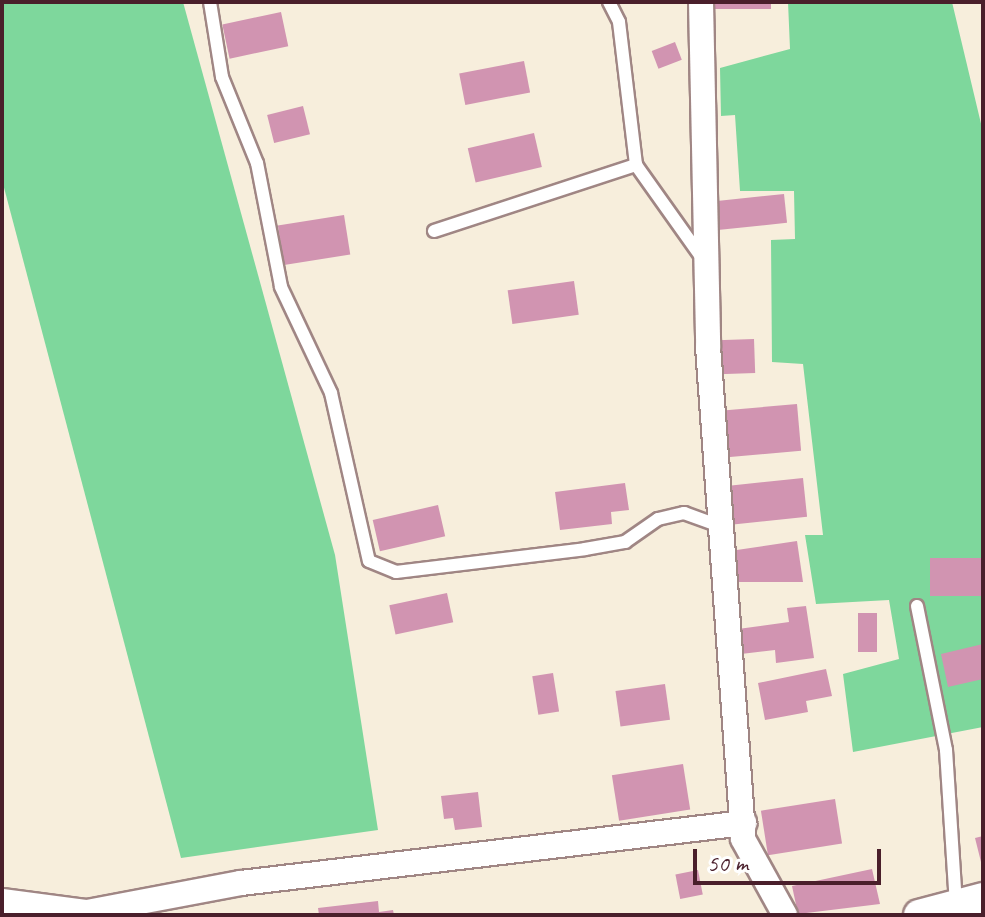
<!DOCTYPE html>
<style>
body{margin:0}
#map{position:relative;width:985px;height:917px;overflow:hidden;background:#f7eedc;font-family:Caveat,sans-serif}
div>[style]{position:absolute}
[style*='--x']{left:calc(var(--x)*1px);top:calc(var(--y)*1px);width:calc(var(--w)*1px);rotate:calc(var(--a)*1deg)}
.green>*{inset:0;background:#7ed79c}
.building>*{inset:0;background:#d194b1;transform-origin:0 0}
.roads{filter:drop-shadow(2px 0 #a08684) drop-shadow(-2px 0 #a08684) drop-shadow(0 2px #a08684) drop-shadow(0 -2px #a08684)}
.service>*{height:12px;margin:-6px;padding:0 6px;transform-origin:6px;border-radius:6px;background:#fff}
.minor>*{height:24px;margin:-12px;padding:0 12px;transform-origin:12px;border-radius:12px;background:#fff}
.tertiary>*{height:30px;margin:-15px;padding:0 15px;transform-origin:15px;border-radius:15px;background:#fff}
span{translate:-50% -50%;white-space:nowrap;text-align:center;line-height:1.15;-webkit-text-stroke:8px #fff;paint-order:stroke}
.frame{position:absolute;inset:0;border:4px solid #4a1f2b;pointer-events:none}
.scale{position:absolute;left:693px;top:849px;width:188px;height:36px;box-sizing:border-box;border:4px solid #4a1f2b;border-top:0;padding-left:10px;font-size:24px;line-height:28px;white-space:nowrap;color:#4a1f2b;-webkit-text-stroke:6px #fff;paint-order:stroke}
</style>
<div id="map">
<div class="green">
<div style="clip-path:polygon(2px 2px,183px 2px,335px 555px,378px 830px,181px 858px,2px 180px)"></div>
<div style="clip-path:polygon(788px 2px,952px 2px,983px 132px,983px 727px,853px 752px,843px 674px,899px 659px,889px 600px,816px 604px,805px 535px,823px 535px,803px 364px,772px 362px,771px 240px,795px 239px,794px 191px,740px 191px,735px 115px,721px 116px,720px 68px,790px 49px)"></div>
</div>
<div class="building">
<div style="left:709px;top:2px;width:62px;height:7px"></div>
<div style="left:281px;top:12px;width:35px;height:60px;rotate:78deg"></div>
<div style="left:675px;top:42px;width:19px;height:25px;rotate:69deg"></div>
<div style="left:524px;top:61px;width:32px;height:66px;rotate:79deg"></div>
<div style="left:303px;top:106px;width:29px;height:37px;rotate:76deg"></div>
<div style="left:534px;top:133px;width:35px;height:68px;rotate:77deg"></div>
<div style="left:784px;top:194px;width:29px;height:72px;rotate:84deg"></div>
<div style="left:344px;top:215px;width:40px;height:67px;rotate:81deg"></div>
<div style="left:574px;top:281px;width:34px;height:67px;rotate:82deg"></div>
<div style="left:754px;top:339px;width:34px;height:37px;rotate:88deg"></div>
<div style="left:797px;top:404px;width:47px;height:77px;rotate:85deg"></div>
<div style="left:803px;top:478px;width:39px;height:79px;rotate:84deg"></div>
<div style="clip-path:polygon(625px 483px,629px 510px,611px 512px,612px 524px,560px 530px,555px 492px)"></div>
<div style="left:438px;top:505px;width:32px;height:67px;rotate:77deg"></div>
<div style="clip-path:polygon(797px 541px,803px 582px,735px 582px,730px 551px)"></div>
<div style="left:983px;top:558px;width:38px;height:53px;rotate:90deg"></div>
<div style="left:447px;top:593px;width:30px;height:59px;rotate:78deg"></div>
<div style="clip-path:polygon(806px 606px,814px 658px,776px 663px,775px 650px,741px 654px,738px 629px,789px 622px,787px 608px)"></div>
<div style="left:858px;top:613px;width:19px;height:39px"></div>
<div style="clip-path:polygon(983px 644px,983px 679px,948px 687px,941px 654px)"></div>
<div style="clip-path:polygon(826px 669px,832px 696px,806px 701px,808px 712px,765px 720px,758px 683px)"></div>
<div style="left:553px;top:673px;width:39px;height:21px;rotate:81deg"></div>
<div style="left:665px;top:684px;width:36px;height:50px;rotate:82deg"></div>
<div style="left:683px;top:764px;width:46px;height:72px;rotate:81deg"></div>
<div style="clip-path:polygon(478px 792px,482px 827px,455px 830px,453px 818px,444px 819px,441px 796px)"></div>
<div style="left:835px;top:799px;width:45px;height:75px;rotate:81deg"></div>
<div style="clip-path:polygon(983px 836px,983px 866px,982px 866px,975px 838px)"></div>
<div style="clip-path:polygon(872px 869px,880px 904px,798px 914px,792px 886px)"></div>
<div style="left:698px;top:870px;width:25px;height:23px;rotate:79deg"></div>
<div style="clip-path:polygon(378px 901px,379px 912px,393px 910px,394px 915px,319px 915px,318px 908px)"></div>
</div>
<div class="roads">
<div class="service">
<div style="--x:210;--y:2;--w:76;--a:80.9"></div>
<div style="--x:222;--y:77;--w:93;--a:67.9"></div>
<div style="--x:257;--y:163;--w:126;--a:79"></div>
<div style="--x:281;--y:287;--w:117;--a:64.7"></div>
<div style="--x:331;--y:393;--w:172;--a:77.3"></div>
<div style="--x:369;--y:561;--w:29;--a:22"></div>
<div style="--x:396;--y:572;--w:190;--a:-6.9"></div>
<div style="--x:585;--y:549;--w:41;--a:-9.9"></div>
<div style="--x:625;--y:542;--w:40;--a:-34.9"></div>
<div style="--x:658;--y:519;--w:27;--a:-13"></div>
<div style="--x:684;--y:513;--w:37;--a:20"></div>
<div style="--x:609;--y:2;--w:22;--a:63"></div>
<div style="--x:619;--y:22;--w:144;--a:83.2"></div>
<div style="--x:636;--y:165;--w:114;--a:54.6"></div>
<div style="--x:434;--y:231;--w:213;--a:-18.1"></div>
<div style="--x:917;--y:606;--w:147;--a:78.6"></div>
<div style="--x:946;--y:750;--w:153;--a:86.3"></div>
</div>
<div class="minor">
<div style="--x:701;--y:2;--w:344;--a:88.8"></div>
<div style="--x:708;--y:346;--w:494;--a:85.9"></div>
<div style="--x:743;--y:839;--w:87;--a:61.1"></div>
<div style="--x:2;--y:901;--w:86;--a:7.4"></div>
<div style="--x:87;--y:912;--w:157;--a:-10.7"></div>
<div style="--x:241;--y:883;--w:507;--a:-6.8"></div>
</div>
<div class="tertiary">
<div style="--x:919;--y:915;--w:66;--a:-14.9"></div>
</div>
</div>
<div class="frame"></div>
<div class="scale">50 m</div>
</div>
